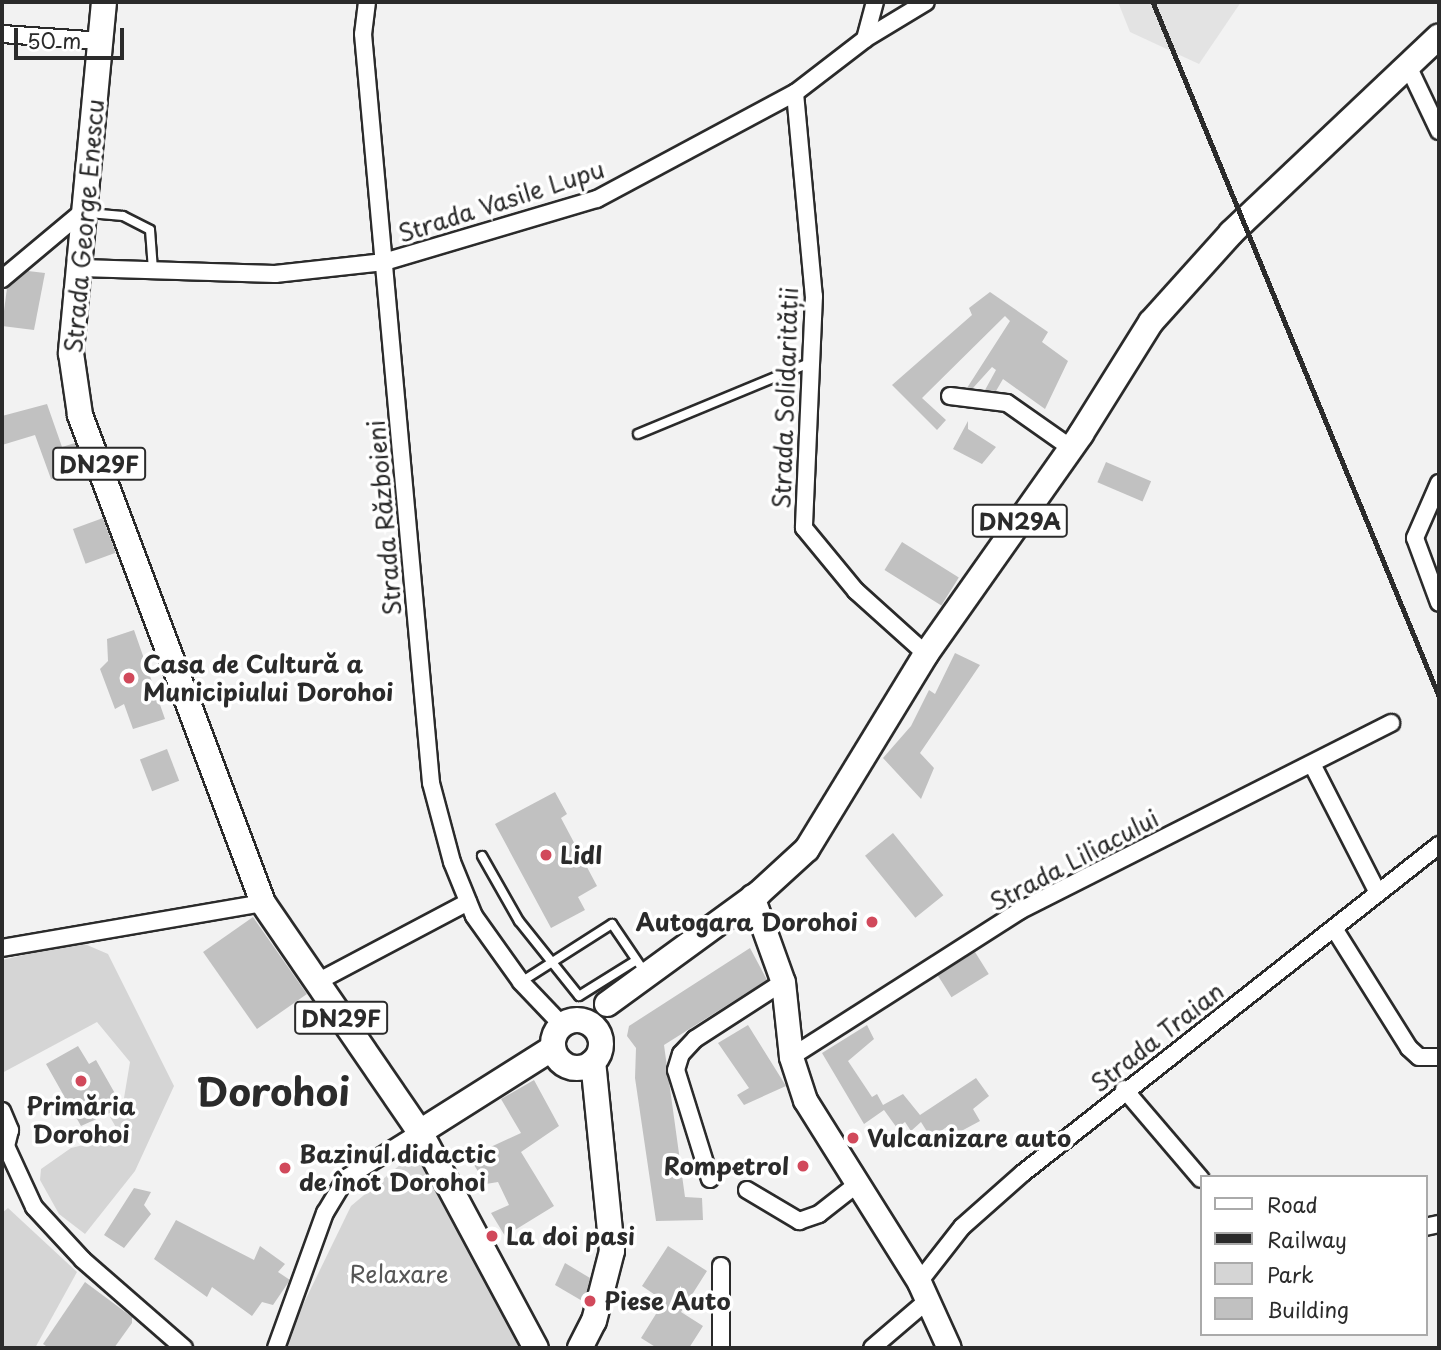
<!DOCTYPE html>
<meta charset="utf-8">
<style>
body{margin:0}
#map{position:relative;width:1441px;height:1350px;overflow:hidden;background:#f2f2f2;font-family:"Playpen Sans",sans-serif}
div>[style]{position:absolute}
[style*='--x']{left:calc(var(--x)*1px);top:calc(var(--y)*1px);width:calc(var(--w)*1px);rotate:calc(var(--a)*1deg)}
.built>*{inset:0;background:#e3e3e3}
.green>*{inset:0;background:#d5d5d5}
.building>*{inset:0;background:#c1c1c1;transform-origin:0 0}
.roads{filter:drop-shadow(2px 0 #2b2b2b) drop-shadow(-2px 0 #2b2b2b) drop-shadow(0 2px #2b2b2b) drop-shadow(0 -2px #2b2b2b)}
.lane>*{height:8px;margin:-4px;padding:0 4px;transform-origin:4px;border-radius:4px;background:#fff}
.street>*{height:16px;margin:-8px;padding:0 8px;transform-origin:8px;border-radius:8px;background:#fff}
.secondary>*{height:23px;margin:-11.5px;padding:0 11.5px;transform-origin:11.5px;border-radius:11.5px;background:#fff}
.primary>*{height:24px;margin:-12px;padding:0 12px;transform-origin:12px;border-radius:12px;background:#fff}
.primary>.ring{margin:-12px;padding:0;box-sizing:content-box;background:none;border:24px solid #fff;border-radius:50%}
.rail>*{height:4.5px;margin:-2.25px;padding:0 2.25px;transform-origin:2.25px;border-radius:2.25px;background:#2b2b2b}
.dots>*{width:19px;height:19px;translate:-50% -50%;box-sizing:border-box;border:4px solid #fff;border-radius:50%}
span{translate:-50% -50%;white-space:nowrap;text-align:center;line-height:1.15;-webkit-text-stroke:7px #fff;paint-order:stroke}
.shield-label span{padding:2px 5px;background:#fff;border:2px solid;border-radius:5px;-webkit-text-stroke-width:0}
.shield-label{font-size:23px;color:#2b2b2b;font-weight:700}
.street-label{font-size:24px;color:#2b2b2b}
.poi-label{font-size:24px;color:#2b2b2b;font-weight:700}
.left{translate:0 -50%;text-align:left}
.right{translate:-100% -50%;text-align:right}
.park-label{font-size:24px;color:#565656}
.town-label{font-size:38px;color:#2b2b2b;font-weight:700}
.frame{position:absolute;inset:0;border:4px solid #2b2b2b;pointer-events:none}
.legend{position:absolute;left:1200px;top:1175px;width:228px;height:161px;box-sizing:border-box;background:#fff;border:2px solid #aaa;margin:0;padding:9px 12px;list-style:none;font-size:21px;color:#2b2b2b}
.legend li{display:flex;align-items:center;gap:14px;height:35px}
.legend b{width:35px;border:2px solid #aaa}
.scale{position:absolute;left:14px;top:28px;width:110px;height:32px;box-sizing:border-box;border:4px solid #2b2b2b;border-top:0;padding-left:9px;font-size:21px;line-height:24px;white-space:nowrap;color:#2b2b2b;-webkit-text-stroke:5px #fff;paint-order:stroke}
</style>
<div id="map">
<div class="built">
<div style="clip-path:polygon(1118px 2px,1241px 2px,1199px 64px,1130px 32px)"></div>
</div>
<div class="green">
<div style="clip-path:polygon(80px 942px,108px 954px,174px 1086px,135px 1171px,85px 1234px,59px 1214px,40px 1180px,41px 1169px,71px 1148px,121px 1136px,110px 1117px,122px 1110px,130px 1062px,97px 1022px,2px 1073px,2px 960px)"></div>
<div style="clip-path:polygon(414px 1153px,525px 1348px,282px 1348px,351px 1206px)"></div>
<div style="clip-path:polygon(8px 1208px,77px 1272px,35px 1348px,2px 1348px,2px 1213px)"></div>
</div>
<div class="building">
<div style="clip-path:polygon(28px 271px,45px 273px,34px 330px,2px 326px,7px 288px)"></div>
<div style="clip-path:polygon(990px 292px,1048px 332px,1042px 342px,1068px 361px,1045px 409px,1003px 379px,996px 391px,985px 390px,996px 370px,992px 367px,973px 388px,967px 388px,1010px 321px,1005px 316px,922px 398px,946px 420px,937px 430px,892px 385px,972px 315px,969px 308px)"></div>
<div style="clip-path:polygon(47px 404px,62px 447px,75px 443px,85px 471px,51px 479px,35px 435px,2px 445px,2px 416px)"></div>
<div style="clip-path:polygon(968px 421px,968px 429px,996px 447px,982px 464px,953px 449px)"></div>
<div style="left:1106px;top:462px;width:49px;height:22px;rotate:23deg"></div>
<div style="left:103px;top:518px;width:37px;height:32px;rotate:70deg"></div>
<div style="left:902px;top:542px;width:67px;height:33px;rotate:32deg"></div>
<div style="clip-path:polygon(134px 630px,165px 719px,133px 729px,124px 704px,115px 709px,100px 669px,108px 661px,107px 639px)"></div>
<div style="clip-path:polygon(955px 653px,980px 665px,920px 753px,934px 768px,921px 799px,883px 758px,911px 726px,929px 690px,935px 694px)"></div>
<div style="left:167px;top:749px;width:34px;height:29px;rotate:69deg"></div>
<div style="clip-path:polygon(555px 792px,567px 814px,561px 818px,597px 886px,578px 897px,585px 910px,551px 928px,495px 824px)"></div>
<div style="left:893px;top:833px;width:80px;height:36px;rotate:51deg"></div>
<div style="left:253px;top:917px;width:94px;height:61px;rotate:55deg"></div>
<div style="clip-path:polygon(750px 948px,767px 980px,664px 1045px,685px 1197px,702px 1198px,703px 1220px,656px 1221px,635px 1078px,636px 1048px,627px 1036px,629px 1026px)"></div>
<div style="left:975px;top:952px;width:26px;height:44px;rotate:58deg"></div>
<div style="clip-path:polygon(748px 1025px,786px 1086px,744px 1105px,737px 1095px,749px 1088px,718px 1043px)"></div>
<div style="clip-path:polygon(867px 1025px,874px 1039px,848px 1061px,872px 1097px,877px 1094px,883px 1105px,903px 1094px,920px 1115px,976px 1078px,989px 1096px,973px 1109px,980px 1121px,952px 1136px,948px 1126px,931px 1138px,921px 1122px,911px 1131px,905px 1122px,897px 1128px,884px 1110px,864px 1124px,822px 1053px)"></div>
<div style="clip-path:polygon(78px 1046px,89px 1064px,96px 1060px,117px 1097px,107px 1103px,112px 1112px,81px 1126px,46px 1064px)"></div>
<div style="clip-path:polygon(534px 1080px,559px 1126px,521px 1152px,554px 1206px,505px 1236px,491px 1213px,509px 1205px,498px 1182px,486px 1184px,469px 1157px,521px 1133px,501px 1099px)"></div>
<div style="clip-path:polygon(134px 1188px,151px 1192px,144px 1205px,151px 1214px,124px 1248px,104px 1235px)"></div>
<div style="clip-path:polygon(176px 1220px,254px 1260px,260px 1246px,285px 1264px,278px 1272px,290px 1280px,273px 1305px,262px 1302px,252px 1316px,212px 1287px,207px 1297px,154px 1259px)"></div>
<div style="clip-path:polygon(668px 1246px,707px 1271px,681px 1312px,703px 1326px,689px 1348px,657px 1348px,641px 1338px,664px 1301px,642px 1286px)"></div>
<div style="clip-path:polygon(565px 1263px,590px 1278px,584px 1302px,555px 1285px)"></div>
<div style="clip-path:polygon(85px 1282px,132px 1317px,132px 1323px,114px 1348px,49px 1348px,43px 1344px)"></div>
</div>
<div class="roads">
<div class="lane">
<div style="--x:89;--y:213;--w:34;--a:5"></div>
<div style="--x:123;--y:216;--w:30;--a:27"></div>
<div style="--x:150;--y:230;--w:40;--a:85.7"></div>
<div style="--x:638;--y:434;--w:188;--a:-22.5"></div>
<div style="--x:482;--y:856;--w:75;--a:60.4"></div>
<div style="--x:519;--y:921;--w:96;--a:51.3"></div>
<div style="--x:579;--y:996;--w:66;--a:-32"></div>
<div style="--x:521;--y:982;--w:108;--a:-32.5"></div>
<div style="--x:612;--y:924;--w:60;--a:55.8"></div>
</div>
<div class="street">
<div style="--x:367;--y:2;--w:32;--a:97"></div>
<div style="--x:363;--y:34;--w:752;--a:84.81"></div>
<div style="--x:431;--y:783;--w:82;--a:75.1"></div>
<div style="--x:452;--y:862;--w:58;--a:67.8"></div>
<div style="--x:474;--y:916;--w:81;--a:54.5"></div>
<div style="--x:521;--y:982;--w:59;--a:46.4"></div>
<div style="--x:2;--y:34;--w:99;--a:4"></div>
<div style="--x:865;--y:39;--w:38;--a:-75"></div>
<div style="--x:1408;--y:66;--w:72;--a:64.5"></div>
<div style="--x:795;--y:93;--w:204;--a:84.7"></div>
<div style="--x:814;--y:296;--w:232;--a:92.5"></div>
<div style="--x:804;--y:528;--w:82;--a:50.5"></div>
<div style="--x:856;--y:591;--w:94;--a:42"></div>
<div style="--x:81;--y:268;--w:194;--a:1.8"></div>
<div style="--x:275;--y:274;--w:110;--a:-6.3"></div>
<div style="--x:384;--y:262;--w:222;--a:-16.5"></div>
<div style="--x:597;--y:199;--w:225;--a:-28.2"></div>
<div style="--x:795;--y:93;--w:88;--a:-37.6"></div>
<div style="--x:865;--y:39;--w:71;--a:-31.2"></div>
<div style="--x:2;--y:279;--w:103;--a:-39.9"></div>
<div style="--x:950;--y:396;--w:57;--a:7"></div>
<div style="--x:1007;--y:403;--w:78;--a:35.1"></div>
<div style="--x:1439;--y:483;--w:60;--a:113.6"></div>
<div style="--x:1415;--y:538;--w:69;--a:69.7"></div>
<div style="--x:1312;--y:764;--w:145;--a:62.9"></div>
<div style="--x:1335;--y:930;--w:139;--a:57.9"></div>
<div style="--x:1409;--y:1048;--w:13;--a:42"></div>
<div style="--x:1419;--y:1057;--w:20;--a:0"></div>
<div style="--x:2;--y:948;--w:265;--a:-9.8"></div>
<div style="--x:317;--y:982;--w:171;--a:-27.9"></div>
<div style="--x:791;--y:1057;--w:271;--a:-32.6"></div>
<div style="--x:1019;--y:911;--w:417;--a:-26.8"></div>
<div style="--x:1124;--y:1089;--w:118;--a:49.5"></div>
<div style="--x:2;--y:1111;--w:21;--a:67"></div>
<div style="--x:10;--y:1130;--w:16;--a:104"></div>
<div style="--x:6;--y:1146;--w:67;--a:65.3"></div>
<div style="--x:34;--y:1207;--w:72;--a:47.2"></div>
<div style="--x:83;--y:1260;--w:134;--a:41.1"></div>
<div style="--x:710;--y:1179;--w:114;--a:-107.3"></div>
<div style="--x:676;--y:1070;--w:17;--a:-73"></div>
<div style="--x:681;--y:1054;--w:21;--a:-47"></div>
<div style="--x:695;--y:1039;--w:105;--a:-32.9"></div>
<div style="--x:747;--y:1190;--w:61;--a:30.8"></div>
<div style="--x:799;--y:1221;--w:21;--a:-19"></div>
<div style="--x:819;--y:1214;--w:47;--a:-38.1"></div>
<div style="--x:1425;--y:1227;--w:14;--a:-12"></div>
<div style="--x:919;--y:1282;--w:70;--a:-52"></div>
<div style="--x:962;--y:1227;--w:81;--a:-41.5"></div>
<div style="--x:1023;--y:1173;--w:530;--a:-38.25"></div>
<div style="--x:276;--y:1348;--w:144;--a:-70.1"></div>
<div style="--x:325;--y:1213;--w:41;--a:-59"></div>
<div style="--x:346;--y:1178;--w:87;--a:-31.9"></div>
<div style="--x:721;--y:1348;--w:82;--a:-90"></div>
<div style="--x:872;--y:1348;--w:74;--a:-40.6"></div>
</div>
<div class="secondary">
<div style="--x:752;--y:896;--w:91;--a:70.2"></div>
<div style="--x:783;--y:982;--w:75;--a:83.9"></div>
<div style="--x:791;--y:1057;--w:45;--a:72"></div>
<div style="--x:805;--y:1100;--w:215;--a:57.9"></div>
<div style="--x:919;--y:1282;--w:72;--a:65.6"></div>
</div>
<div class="primary">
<div style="--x:104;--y:2;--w:353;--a:95.4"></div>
<div style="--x:71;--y:353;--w:63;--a:81.7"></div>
<div style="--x:80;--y:415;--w:521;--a:69.44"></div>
<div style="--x:263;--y:903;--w:278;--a:55.6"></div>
<div style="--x:420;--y:1132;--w:245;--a:61.8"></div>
<div style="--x:607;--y:1004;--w:188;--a:-36.1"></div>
<div style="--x:759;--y:893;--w:65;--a:-42.5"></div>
<div style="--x:807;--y:849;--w:228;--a:-58.6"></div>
<div style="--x:926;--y:654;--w:269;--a:-54.8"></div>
<div style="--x:1081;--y:434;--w:132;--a:-58"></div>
<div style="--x:1151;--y:322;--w:120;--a:-48"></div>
<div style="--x:1231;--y:233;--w:286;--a:-43.4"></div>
<div class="ring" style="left:553px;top:1020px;width:24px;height:24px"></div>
<div style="--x:420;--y:1132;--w:157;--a:-32.3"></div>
<div style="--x:580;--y:1348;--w:30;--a:-63"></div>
<div style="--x:594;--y:1321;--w:72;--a:-75.6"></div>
<div style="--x:612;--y:1251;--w:190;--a:-95.7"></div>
</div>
</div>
<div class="rail">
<div style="--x:1153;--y:2;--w:751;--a:67.6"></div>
</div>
<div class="dots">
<div style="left:129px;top:678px;background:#d1495b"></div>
<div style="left:546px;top:855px;background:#d1495b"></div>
<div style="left:872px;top:922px;background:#d1495b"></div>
<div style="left:81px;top:1081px;background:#d1495b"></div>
<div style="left:853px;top:1138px;background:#d1495b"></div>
<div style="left:803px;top:1166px;background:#d1495b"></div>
<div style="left:285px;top:1168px;background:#d1495b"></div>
<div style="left:492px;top:1236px;background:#d1495b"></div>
<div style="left:590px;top:1301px;background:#d1495b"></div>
</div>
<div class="shield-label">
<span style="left:99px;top:464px">DN29F</span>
<span style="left:1020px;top:521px">DN29A</span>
<span style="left:341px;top:1018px">DN29F</span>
</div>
<div class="street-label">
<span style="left:501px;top:201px;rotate:-18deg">Strada Vasile Lupu</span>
<span style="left:84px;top:226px;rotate:-85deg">Strada George Enescu</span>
<span style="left:785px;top:398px;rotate:-88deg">Strada Solidarității</span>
<span style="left:384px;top:518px;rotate:-95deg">Strada Războieni</span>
<span style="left:1074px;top:860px;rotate:-28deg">Strada Liliacului</span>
<span style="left:1157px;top:1037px;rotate:-38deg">Strada Traian</span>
</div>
<div class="poi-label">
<span class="left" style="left:143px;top:678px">Casa de Cultură a<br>Municipiului Dorohoi</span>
<span class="left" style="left:560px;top:855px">Lidl</span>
<span class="right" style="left:858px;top:922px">Autogara Dorohoi</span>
<span style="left:81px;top:1120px">Primăria<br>Dorohoi</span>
<span class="left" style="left:867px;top:1138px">Vulcanizare auto</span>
<span class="left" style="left:299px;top:1168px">Bazinul didactic<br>de înot Dorohoi</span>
<span class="right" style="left:789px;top:1166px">Rompetrol</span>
<span class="left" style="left:506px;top:1236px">La doi pasi</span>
<span class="left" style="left:604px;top:1301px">Piese Auto</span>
</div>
<div class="park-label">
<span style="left:399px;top:1274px">Relaxare</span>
</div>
<div class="town-label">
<span style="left:273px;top:1091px">Dorohoi</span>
</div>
<div class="frame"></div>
<ul class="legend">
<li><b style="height:9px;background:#fff"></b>Road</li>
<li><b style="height:9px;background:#2b2b2b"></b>Railway</li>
<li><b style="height:19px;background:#d5d5d5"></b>Park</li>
<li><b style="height:19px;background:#c1c1c1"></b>Building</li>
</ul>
<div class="scale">50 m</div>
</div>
